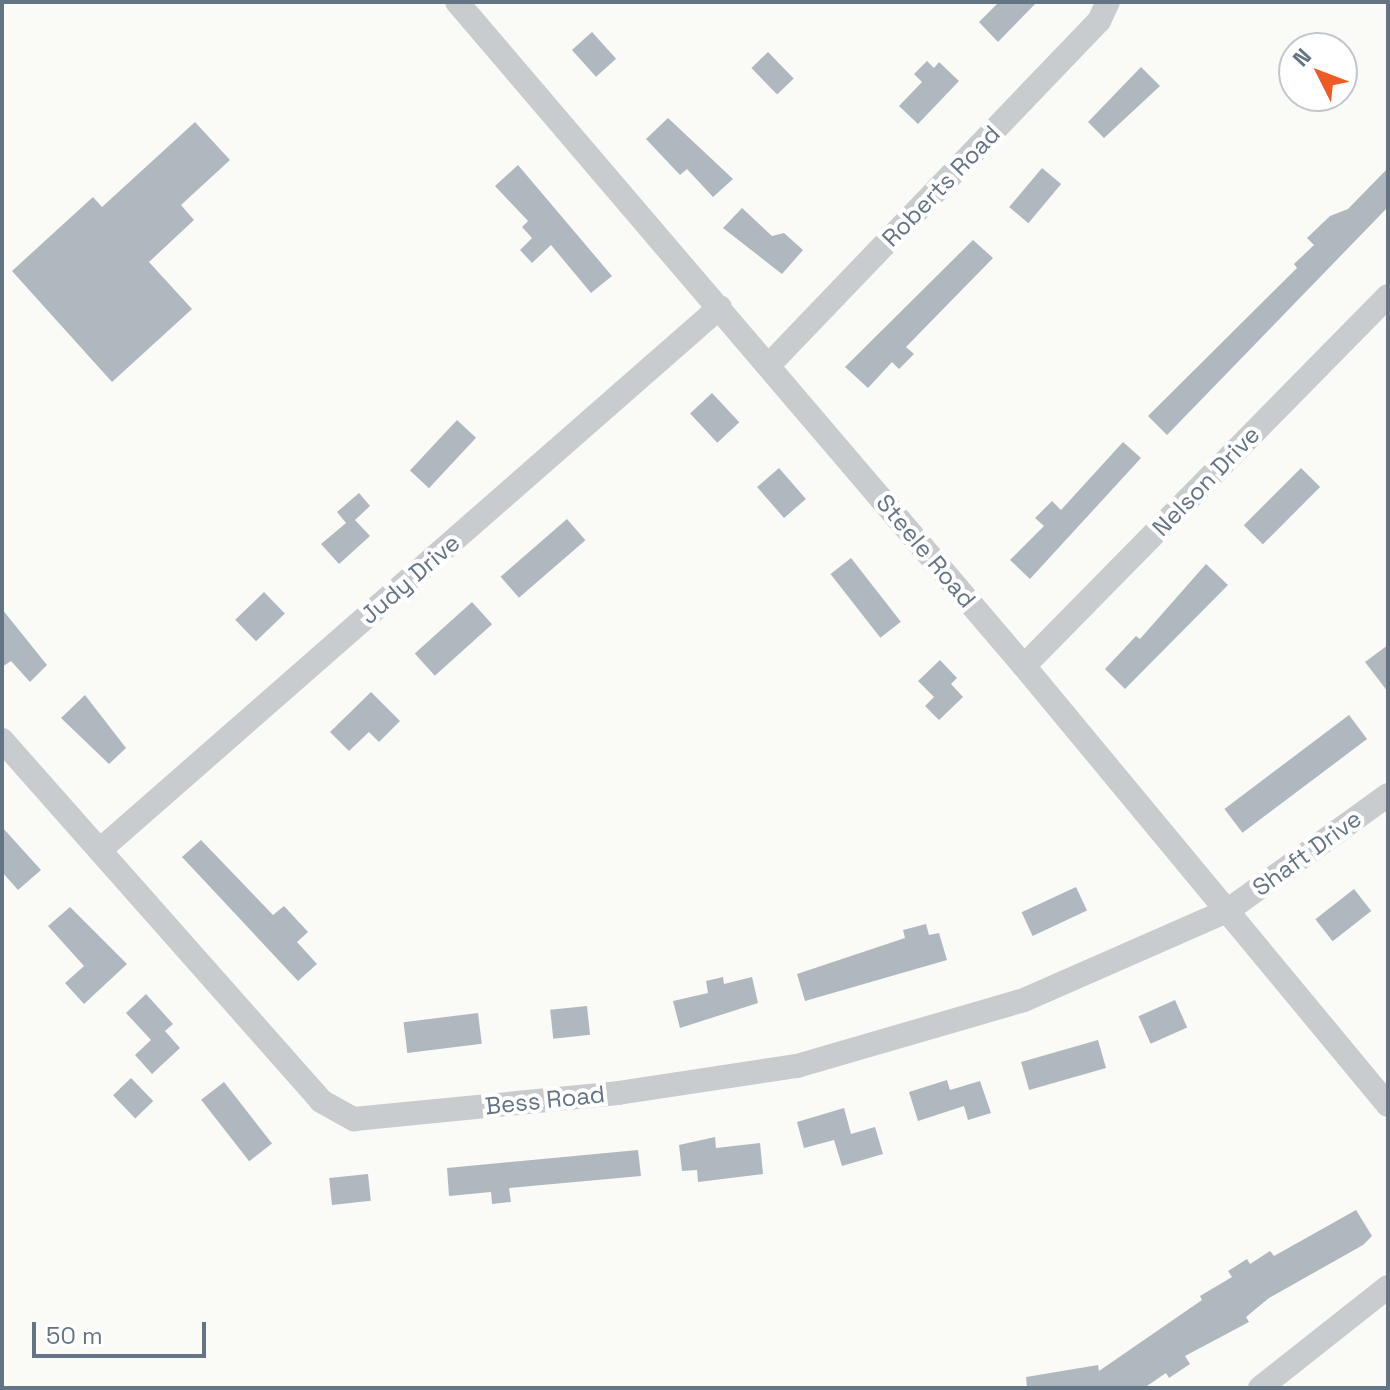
<!DOCTYPE html>
<style>
body{margin:0}
#map{position:relative;width:1390px;height:1390px;overflow:hidden;background:#fafaf7;font-family:"Space Grotesk",sans-serif}
div>[style]{position:absolute}
[style*='--x']{left:calc(var(--x)*1px);top:calc(var(--y)*1px);width:calc(var(--w)*1px);rotate:calc(var(--a)*1deg)}
.building>*{inset:0;background:#b0b8bf;transform-origin:0 0}
.minor>*{height:24px;margin:-12px;padding:0 12px;transform-origin:12px;border-radius:12px;background:#c8cccf}
span{translate:-50% -50%;white-space:nowrap;text-align:center;line-height:1.15;-webkit-text-stroke:8px #fff;paint-order:stroke}
.street-label{font-size:24px;color:#637484}
.frame{position:absolute;inset:0;border:4px solid #637484;pointer-events:none}
.north{position:absolute;left:1278px;top:32px;width:80px;height:80px;box-sizing:border-box;background:#fff;border:2px solid #c1c7ce;border-radius:50%;rotate:312deg;font-size:22px;font-weight:700;line-height:32px;text-align:center;color:#637484}
.north::after{content:'';display:block;margin:auto;width:28px;height:36px;background:#ee5b23;clip-path:polygon(50% 0,100% 100%,50% 72%,0 100%)}
.scale{position:absolute;left:32px;top:1322px;width:174px;height:36px;box-sizing:border-box;border:4px solid #637484;border-top:0;padding-left:10px;font-size:24px;line-height:28px;white-space:nowrap;color:#637484;-webkit-text-stroke:6px #fff;paint-order:stroke}
</style>
<div id="map">
<div class="building">
<div style="clip-path:polygon(999px 2px,1037px 2px,998px 42px,979px 22px)"></div>
<div style="left:592px;top:32px;width:36px;height:27px;rotate:48deg"></div>
<div style="left:768px;top:52px;width:37px;height:23px;rotate:46deg"></div>
<div style="clip-path:polygon(927px 61px,934px 68px,939px 62px,959px 81px,918px 124px,899px 106px,922px 82px,914px 74px)"></div>
<div style="clip-path:polygon(1141px 67px,1160px 86px,1104px 138px,1088px 122px)"></div>
<div style="clip-path:polygon(668px 118px,733px 179px,713px 197px,687px 169px,680px 175px,646px 139px)"></div>
<div style="clip-path:polygon(195px 122px,230px 160px,181px 205px,194px 220px,149px 262px,192px 309px,112px 382px,12px 271px,93px 197px,102px 207px)"></div>
<div style="clip-path:polygon(518px 165px,612px 276px,591px 293px,551px 245px,532px 263px,520px 250px,532px 238px,522px 227px,528px 221px,495px 186px)"></div>
<div style="left:1042px;top:168px;width:25px;height:51px;rotate:40deg"></div>
<div style="clip-path:polygon(1388px 168px,1388px 207px,1167px 435px,1148px 416px,1297px 268px,1294px 264px,1314px 245px,1307px 238px,1330px 216px,1348px 209px)"></div>
<div style="clip-path:polygon(742px 208px,772px 236px,784px 233px,803px 250px,782px 274px,723px 228px)"></div>
<div style="clip-path:polygon(973px 240px,993px 258px,906px 347px,914px 354px,899px 369px,892px 362px,868px 388px,845px 367px)"></div>
<div style="left:712px;top:393px;width:40px;height:30px;rotate:47deg"></div>
<div style="left:457px;top:420px;width:26px;height:69px;rotate:43deg"></div>
<div style="clip-path:polygon(1123px 442px,1141px 458px,1030px 579px,1010px 560px,1044px 526px,1035px 518px,1052px 501px,1061px 510px)"></div>
<div style="left:779px;top:468px;width:41px;height:29px;rotate:49deg"></div>
<div style="left:1301px;top:468px;width:27px;height:81px;rotate:45deg"></div>
<div style="clip-path:polygon(359px 493px,370px 506px,355px 520px,370px 536px,339px 564px,321px 544px,346px 523px,337px 512px)"></div>
<div style="left:567px;top:519px;width:28px;height:88px;rotate:49deg"></div>
<div style="left:851px;top:558px;width:81px;height:26px;rotate:52deg"></div>
<div style="clip-path:polygon(1206px 564px,1228px 585px,1125px 689px,1105px 669px,1136px 636px,1140px 639px)"></div>
<div style="left:264px;top:592px;width:30px;height:40px;rotate:46deg"></div>
<div style="left:472px;top:602px;width:30px;height:77px;rotate:48deg"></div>
<div style="clip-path:polygon(2px 609px,47px 665px,30px 682px,11px 661px,2px 667px)"></div>
<div style="clip-path:polygon(1388px 645px,1388px 692px,1365px 662px)"></div>
<div style="clip-path:polygon(940px 660px,957px 678px,951px 684px,963px 697px,939px 720px,925px 706px,934px 697px,918px 681px)"></div>
<div style="clip-path:polygon(371px 692px,400px 721px,379px 742px,369px 732px,349px 751px,330px 732px)"></div>
<div style="clip-path:polygon(85px 695px,126px 748px,109px 764px,61px 718px)"></div>
<div style="left:1349px;top:715px;width:30px;height:156px;rotate:53deg"></div>
<div style="clip-path:polygon(2px 827px,41px 870px,18px 890px,2px 872px)"></div>
<div style="clip-path:polygon(201px 840px,273px 915px,284px 906px,308px 932px,297px 942px,317px 964px,298px 981px,182px 857px)"></div>
<div style="left:1076px;top:887px;width:26px;height:60px;rotate:65deg"></div>
<div style="left:1354px;top:889px;width:28px;height:49px;rotate:52deg"></div>
<div style="clip-path:polygon(70px 907px,127px 964px,84px 1004px,65px 983px,84px 966px,48px 926px)"></div>
<div style="clip-path:polygon(926px 924px,929px 935px,939px 933px,947px 960px,805px 1001px,797px 974px,905px 938px,903px 930px)"></div>
<div style="clip-path:polygon(723px 977px,724px 984px,752px 977px,758px 1003px,680px 1028px,673px 1001px,708px 993px,706px 981px)"></div>
<div style="clip-path:polygon(146px 994px,173px 1024px,165px 1031px,180px 1048px,152px 1074px,135px 1055px,151px 1040px,126px 1013px)"></div>
<div style="left:1175px;top:1000px;width:30px;height:40px;rotate:66deg"></div>
<div style="left:587px;top:1006px;width:29px;height:37px;rotate:84deg"></div>
<div style="left:478px;top:1013px;width:31px;height:75px;rotate:83deg"></div>
<div style="left:1098px;top:1040px;width:29px;height:80px;rotate:74deg"></div>
<div style="left:131px;top:1078px;width:32px;height:25px;rotate:46deg"></div>
<div style="clip-path:polygon(947px 1080px,950px 1090px,980px 1081px,991px 1113px,968px 1120px,964px 1106px,918px 1121px,909px 1092px)"></div>
<div style="left:224px;top:1082px;width:78px;height:29px;rotate:52deg"></div>
<div style="clip-path:polygon(844px 1108px,851px 1134px,875px 1127px,883px 1154px,842px 1166px,834px 1140px,804px 1148px,797px 1122px)"></div>
<div style="clip-path:polygon(715px 1137px,716px 1148px,760px 1143px,763px 1174px,698px 1182px,697px 1170px,682px 1171px,679px 1145px)"></div>
<div style="clip-path:polygon(638px 1150px,641px 1176px,509px 1188px,511px 1202px,492px 1204px,491px 1192px,449px 1196px,447px 1168px)"></div>
<div style="left:368px;top:1174px;width:27px;height:39px;rotate:84deg"></div>
<div style="clip-path:polygon(1356px 1210px,1372px 1236px,1363px 1245px,1269px 1298px,1246px 1317px,1249px 1322px,1185px 1356px,1190px 1364px,1169px 1378px,1166px 1373px,1144px 1388px,1027px 1388px,1026px 1377px,1098px 1365px,1099px 1371px,1202px 1300px,1200px 1296px,1232px 1277px,1228px 1271px,1247px 1259px,1250px 1264px,1270px 1251px,1274px 1256px)"></div>
</div>
<div class="minor">
<div style="--x:457;--y:2;--w:873;--a:49.51"></div>
<div style="--x:1024;--y:666;--w:570;--a:50.34"></div>
<div style="--x:769;--y:365;--w:477;--a:-46.2"></div>
<div style="--x:1099;--y:21;--w:21;--a:-65"></div>
<div style="--x:1024;--y:666;--w:519;--a:-45.47"></div>
<div style="--x:2;--y:740;--w:482;--a:48.5"></div>
<div style="--x:321;--y:1101;--w:38;--a:29"></div>
<div style="--x:354;--y:1119;--w:265;--a:-5.6"></div>
<div style="--x:618;--y:1093;--w:181;--a:-8.6"></div>
<div style="--x:797;--y:1066;--w:236;--a:-16.2"></div>
<div style="--x:1024;--y:1000;--w:222;--a:-23.7"></div>
<div style="--x:1227;--y:911;--w:198;--a:-35.8"></div>
<div style="--x:100;--y:850;--w:824;--a:-41.21"></div>
<div style="--x:1260;--y:1388;--w:163;--a:-38.3"></div>
</div>
<div class="street-label">
<span style="left:941px;top:186px;rotate:-46deg">Roberts Road</span>
<span style="left:1206px;top:481px;rotate:-46deg">Nelson Drive</span>
<span style="left:926px;top:551px;rotate:50deg">Steele Road</span>
<span style="left:410px;top:579px;rotate:-41deg">Judy Drive</span>
<span style="left:1307px;top:853px;rotate:-36deg">Shaft Drive</span>
<span style="left:545px;top:1100px;rotate:-6deg">Bess Road</span>
</div>
<div class="frame"></div>
<div class="north">N</div>
<div class="scale">50 m</div>
</div>
